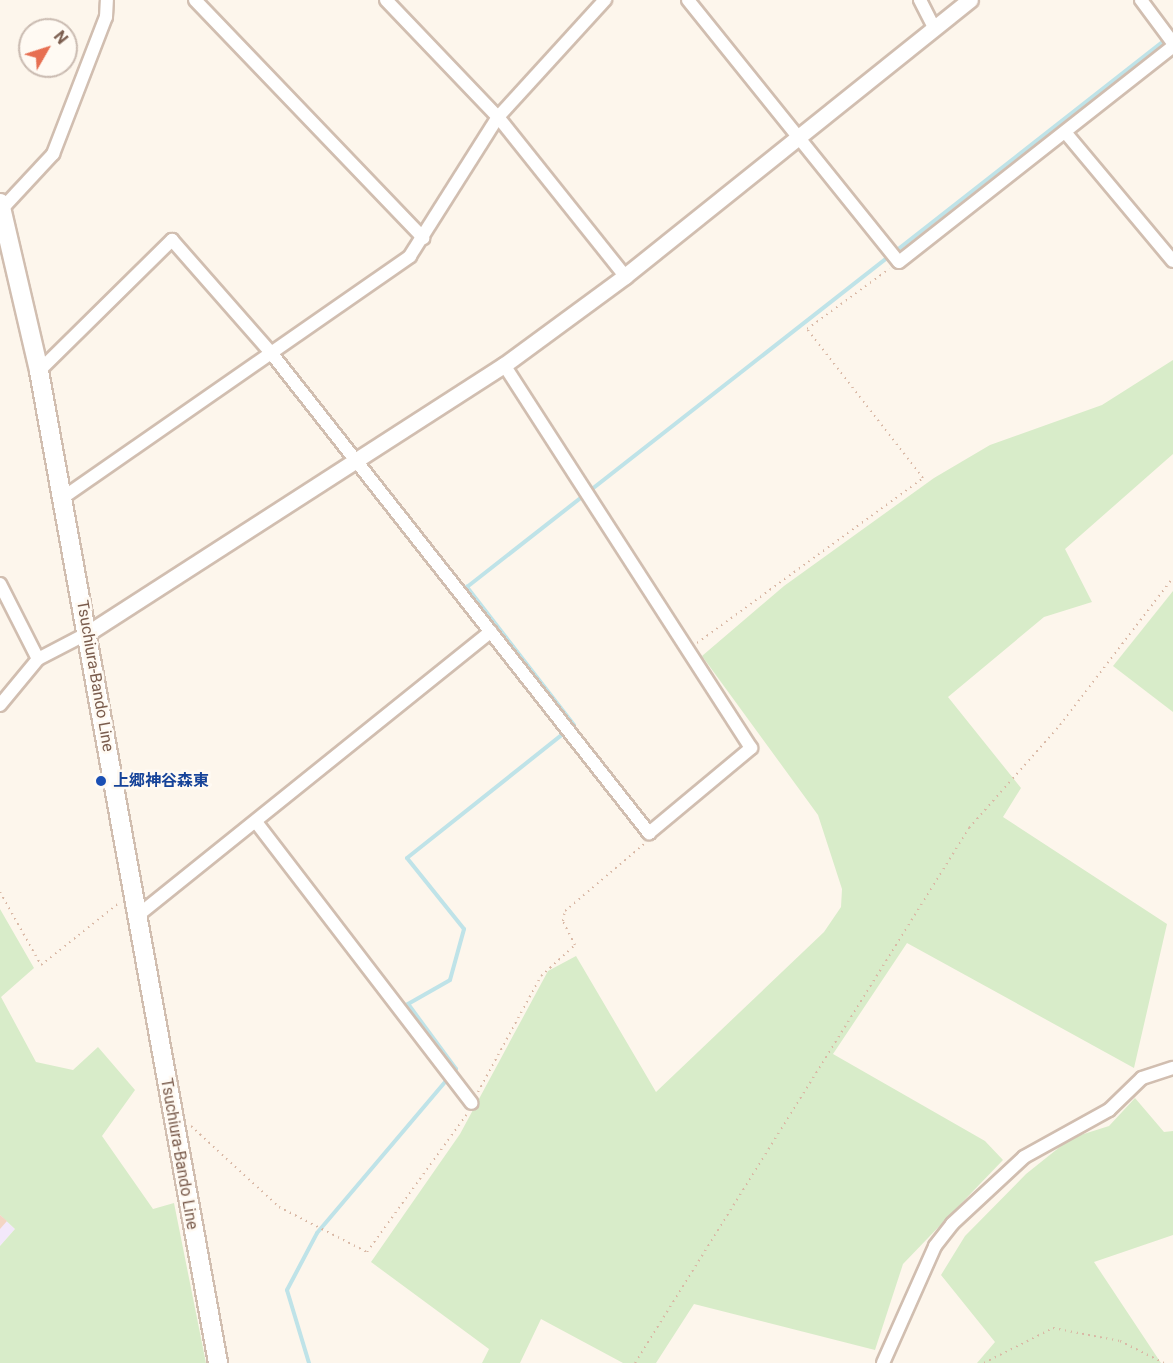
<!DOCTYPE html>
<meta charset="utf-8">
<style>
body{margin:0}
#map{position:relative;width:1173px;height:1363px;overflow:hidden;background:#fdf6ec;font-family:Roboto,"Noto Sans JP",sans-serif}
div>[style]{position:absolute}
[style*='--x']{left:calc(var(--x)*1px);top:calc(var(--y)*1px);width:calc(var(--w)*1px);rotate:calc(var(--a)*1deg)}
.education>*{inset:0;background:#f3e8fa}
.green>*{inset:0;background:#d8ecc9}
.stream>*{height:4px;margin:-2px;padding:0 2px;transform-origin:2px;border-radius:2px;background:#bfe3e8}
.building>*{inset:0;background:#f3d5c3}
.path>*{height:2px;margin-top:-1px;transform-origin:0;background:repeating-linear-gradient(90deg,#d9b8a5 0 1.5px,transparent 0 6px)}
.roads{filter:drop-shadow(2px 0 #d1beb0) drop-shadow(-2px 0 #d1beb0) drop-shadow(0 2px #d1beb0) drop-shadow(0 -2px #d1beb0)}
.minor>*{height:12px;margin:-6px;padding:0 6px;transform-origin:6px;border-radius:6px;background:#fff}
.tertiary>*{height:15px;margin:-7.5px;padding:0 7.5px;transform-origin:7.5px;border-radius:7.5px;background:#fff}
.secondary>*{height:18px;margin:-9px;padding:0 9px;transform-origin:9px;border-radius:9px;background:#fff}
.dots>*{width:16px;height:16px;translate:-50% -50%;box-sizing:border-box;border:3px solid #fffaf3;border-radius:50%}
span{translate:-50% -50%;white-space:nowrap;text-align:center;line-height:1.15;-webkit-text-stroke:5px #fffaf3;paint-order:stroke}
.street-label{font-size:16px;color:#7a5c4d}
.transit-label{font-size:16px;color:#164399;font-weight:700}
.left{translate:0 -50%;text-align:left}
.north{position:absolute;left:18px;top:18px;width:60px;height:60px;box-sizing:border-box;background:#fffaf3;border:2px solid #cabbb1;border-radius:50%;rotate:51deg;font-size:16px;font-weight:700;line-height:24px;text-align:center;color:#7a5c4d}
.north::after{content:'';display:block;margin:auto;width:21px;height:27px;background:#e76f51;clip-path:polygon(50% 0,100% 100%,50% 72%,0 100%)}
</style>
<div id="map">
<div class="education">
<div style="clip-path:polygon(0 1215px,15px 1229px,0 1246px)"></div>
</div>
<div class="green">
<div style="clip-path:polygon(1173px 360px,1173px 454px,1065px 549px,1092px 602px,1044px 617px,948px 697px,1021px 788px,1003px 817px,1167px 924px,1134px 1068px,907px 943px,833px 1054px,985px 1141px,1003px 1160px,903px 1264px,875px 1350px,694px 1304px,656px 1363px,623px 1363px,541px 1319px,520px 1363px,482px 1363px,489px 1349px,371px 1262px,460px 1134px,548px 971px,576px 956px,656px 1092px,824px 932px,841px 907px,842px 889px,818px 815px,702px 656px,784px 586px,934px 478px,990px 445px,1102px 405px)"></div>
<div style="clip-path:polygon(1173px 591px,1173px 712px,1113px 666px)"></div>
<div style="clip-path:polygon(0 909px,34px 968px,1px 997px,36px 1062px,73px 1070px,98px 1047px,135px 1090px,102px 1136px,153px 1209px,174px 1203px,206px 1363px,0 1363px,0 1246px,15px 1229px,0 1215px)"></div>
<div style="clip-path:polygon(1135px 1098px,1164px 1132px,1173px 1131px,1173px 1235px,1094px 1262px,1161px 1363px,977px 1363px,995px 1342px,941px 1275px,965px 1236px,1026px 1174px,1071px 1138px,1109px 1126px)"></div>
</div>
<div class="stream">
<div style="--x:309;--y:1363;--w:76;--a:-106.8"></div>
<div style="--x:287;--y:1290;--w:64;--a:-62.2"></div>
<div style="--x:317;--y:1233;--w:215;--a:-49.7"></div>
<div style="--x:456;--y:1069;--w:81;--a:-126.4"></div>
<div style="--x:408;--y:1004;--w:48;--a:-29.7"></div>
<div style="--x:450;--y:980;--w:53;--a:-74.6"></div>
<div style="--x:464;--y:929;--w:91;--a:-128.8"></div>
<div style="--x:407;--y:858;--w:213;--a:-38.5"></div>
<div style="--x:574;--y:725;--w:175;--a:-127.8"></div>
<div style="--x:467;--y:587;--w:887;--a:-38.08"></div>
</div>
<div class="building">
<div style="clip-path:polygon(0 1215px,7px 1221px,0 1229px)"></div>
</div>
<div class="path">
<div style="--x:697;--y:643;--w:280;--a:-36.1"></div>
<div style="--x:923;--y:478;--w:189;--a:-127.9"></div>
<div style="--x:807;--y:329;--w:102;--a:-36.2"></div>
<div style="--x:0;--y:892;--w:84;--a:60.7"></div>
<div style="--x:41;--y:965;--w:100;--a:-38.5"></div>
<div style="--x:478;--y:1092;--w:132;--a:-61.5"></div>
<div style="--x:541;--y:976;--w:46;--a:-42.4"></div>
<div style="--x:575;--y:945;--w:27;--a:-117"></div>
<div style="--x:563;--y:921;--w:10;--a:-79"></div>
<div style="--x:565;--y:911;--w:104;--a:-40.3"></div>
<div style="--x:191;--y:1126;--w:120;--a:42.6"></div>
<div style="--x:279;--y:1207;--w:99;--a:27.1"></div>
<div style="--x:367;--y:1252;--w:170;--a:-54.1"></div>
<div style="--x:635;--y:1363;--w:631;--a:-58.02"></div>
<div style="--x:969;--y:828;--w:137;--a:-48.5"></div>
<div style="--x:1060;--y:725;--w:185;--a:-52.5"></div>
<div style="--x:984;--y:1363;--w:77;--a:-26.9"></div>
<div style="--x:1053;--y:1328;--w:68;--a:11"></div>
<div style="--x:1120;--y:1341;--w:49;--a:26.6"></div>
</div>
<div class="roads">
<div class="minor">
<div style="--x:195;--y:0;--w:330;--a:46.2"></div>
<div style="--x:386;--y:0;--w:162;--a:46.3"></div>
<div style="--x:498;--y:117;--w:203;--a:51.4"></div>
<div style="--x:688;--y:0;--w:336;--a:51.2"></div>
<div style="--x:899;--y:262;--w:349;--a:-38.2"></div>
<div style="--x:920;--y:0;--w:31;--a:63"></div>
<div style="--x:1141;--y:0;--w:54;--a:53.3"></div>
<div style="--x:1065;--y:132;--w:168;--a:50.1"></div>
<div style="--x:0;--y:211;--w:78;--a:-47.1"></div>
<div style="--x:53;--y:154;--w:147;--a:-68.9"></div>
<div style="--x:106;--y:17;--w:17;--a:-87"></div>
<div style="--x:39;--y:371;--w:187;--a:-44.6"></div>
<div style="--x:172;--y:240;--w:152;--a:48.7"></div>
<div style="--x:272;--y:354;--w:610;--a:51.8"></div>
<div style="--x:649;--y:833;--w:133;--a:-39.8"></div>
<div style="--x:751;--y:748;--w:456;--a:-122.8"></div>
<div style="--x:61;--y:499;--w:425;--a:-34.8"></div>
<div style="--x:410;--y:256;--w:165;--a:-57.7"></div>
<div style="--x:498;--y:117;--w:159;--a:-47.6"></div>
<div style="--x:0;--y:584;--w:84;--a:63.1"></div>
<div style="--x:0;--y:705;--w:60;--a:-50.4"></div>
<div style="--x:38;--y:659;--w:56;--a:-27.5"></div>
<div style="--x:256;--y:822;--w:354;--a:52.5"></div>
<div style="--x:137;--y:916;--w:454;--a:-38.8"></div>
<div style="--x:883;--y:1363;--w:128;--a:-66"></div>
<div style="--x:935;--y:1246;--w:28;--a:-52"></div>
<div style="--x:952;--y:1224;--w:98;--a:-42.9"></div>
<div style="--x:1024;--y:1157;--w:97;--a:-28.9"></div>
<div style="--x:1109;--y:1110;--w:46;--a:-44.1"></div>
<div style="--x:1142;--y:1078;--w:33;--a:-18"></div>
</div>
<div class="tertiary">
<div style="--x:88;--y:633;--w:495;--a:-32.8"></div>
<div style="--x:504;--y:365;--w:150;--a:-36.3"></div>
<div style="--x:625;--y:276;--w:442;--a:-38.7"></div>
</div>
<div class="secondary">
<div style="--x:0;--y:203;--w:172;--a:76.9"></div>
<div style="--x:39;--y:371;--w:1008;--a:79.77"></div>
</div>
</div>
<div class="dots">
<div style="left:101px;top:781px;background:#1a4fb4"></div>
</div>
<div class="street-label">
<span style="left:95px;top:676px;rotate:80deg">Tsuchiura-Bando Line</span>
<span style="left:179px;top:1154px;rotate:80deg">Tsuchiura-Bando Line</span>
</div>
<div class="transit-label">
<span class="left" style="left:113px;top:781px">上郷神谷森東</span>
</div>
<div class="north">N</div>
</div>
